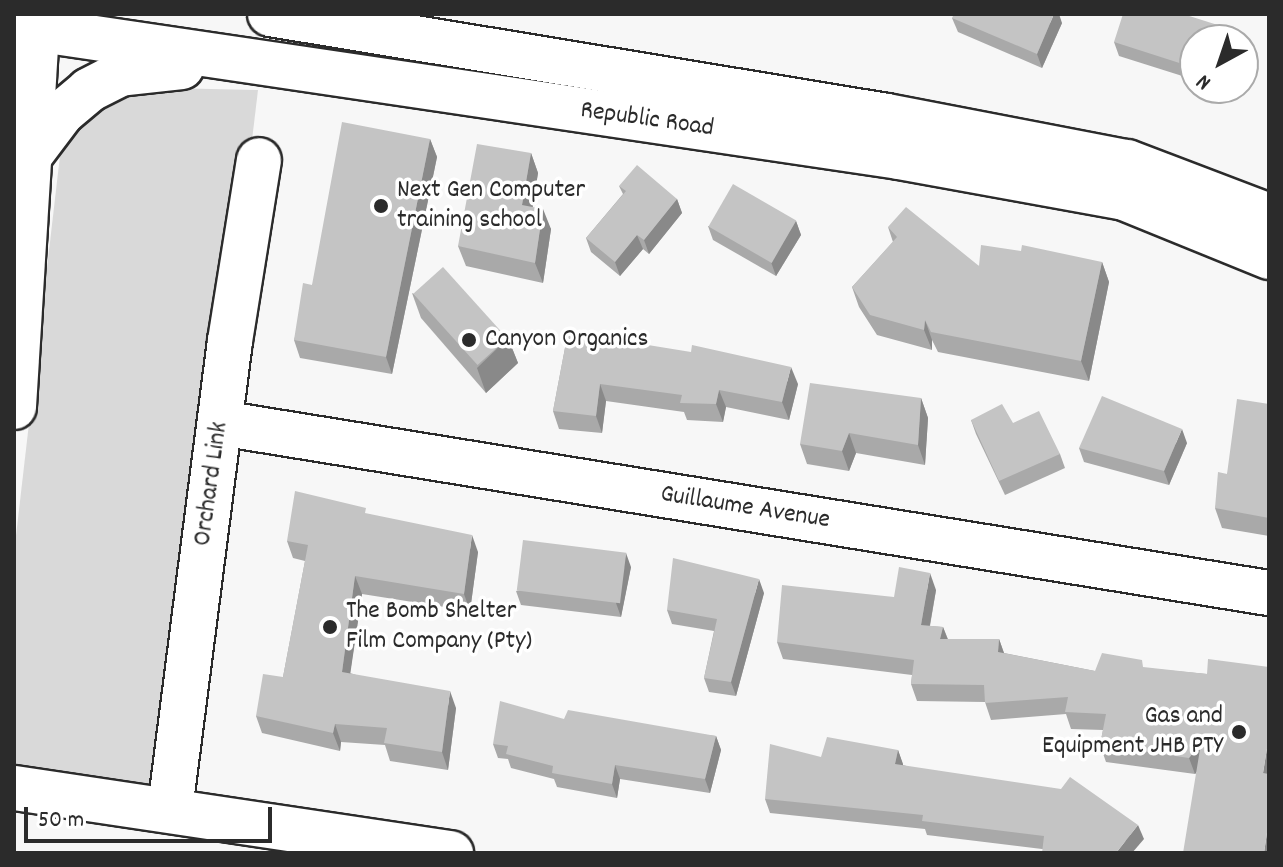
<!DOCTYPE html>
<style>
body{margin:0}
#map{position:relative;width:1283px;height:867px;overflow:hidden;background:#f7f7f7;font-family:Dekko,sans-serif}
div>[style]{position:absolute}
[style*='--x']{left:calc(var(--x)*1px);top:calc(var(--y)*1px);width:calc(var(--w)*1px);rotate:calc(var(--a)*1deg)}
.green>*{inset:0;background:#d9d9d9}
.roads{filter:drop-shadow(2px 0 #2b2b2b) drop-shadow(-2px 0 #2b2b2b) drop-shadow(0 2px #2b2b2b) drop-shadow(0 -2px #2b2b2b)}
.minor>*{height:44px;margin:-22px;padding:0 22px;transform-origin:22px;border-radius:22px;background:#fff}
.major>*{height:44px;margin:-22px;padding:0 22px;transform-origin:22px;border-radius:22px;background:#fff}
.wall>*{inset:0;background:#a9a9a9}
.shaded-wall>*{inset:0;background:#898989}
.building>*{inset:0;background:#c4c4c4;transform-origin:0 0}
.dots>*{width:22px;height:22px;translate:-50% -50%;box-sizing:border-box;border:4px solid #fff;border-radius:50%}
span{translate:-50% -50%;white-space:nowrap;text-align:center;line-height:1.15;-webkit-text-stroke:7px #fff;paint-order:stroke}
.street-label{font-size:26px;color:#2b2b2b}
.poi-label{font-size:26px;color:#2b2b2b}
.left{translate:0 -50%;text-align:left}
.right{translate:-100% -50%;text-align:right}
.frame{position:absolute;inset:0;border:16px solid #2b2b2b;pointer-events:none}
.north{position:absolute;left:1179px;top:24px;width:80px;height:80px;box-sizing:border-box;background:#fff;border:2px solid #aaa;border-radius:50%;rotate:220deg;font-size:22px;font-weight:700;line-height:32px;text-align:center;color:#2b2b2b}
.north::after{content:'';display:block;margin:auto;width:28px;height:36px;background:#2b2b2b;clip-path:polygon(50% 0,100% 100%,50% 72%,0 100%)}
.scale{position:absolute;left:24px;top:807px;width:248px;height:36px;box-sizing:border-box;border:4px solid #2b2b2b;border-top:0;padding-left:10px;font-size:24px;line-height:28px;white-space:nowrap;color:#2b2b2b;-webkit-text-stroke:6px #fff;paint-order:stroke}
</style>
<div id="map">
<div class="green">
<div style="clip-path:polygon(166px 88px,258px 90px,173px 798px,14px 778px,14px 553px,61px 147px,100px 98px)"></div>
</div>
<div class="roads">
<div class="minor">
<div style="--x:14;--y:407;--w:394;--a:-86.5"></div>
<div style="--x:220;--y:423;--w:1063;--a:9.21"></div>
<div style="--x:14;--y:788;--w:442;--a:8.5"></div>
<div style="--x:170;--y:809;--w:472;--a:-82.7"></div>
<div style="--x:230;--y:341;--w:183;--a:-80.9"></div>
</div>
<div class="major">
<div style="--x:270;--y:14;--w:625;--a:9.39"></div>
<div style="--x:887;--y:116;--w:244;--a:10.9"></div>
<div style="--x:1127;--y:162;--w:152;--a:20.8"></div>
<div style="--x:14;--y:26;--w:895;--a:8.42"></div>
<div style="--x:899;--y:157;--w:229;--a:10.3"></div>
<div style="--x:1124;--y:198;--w:157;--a:22.1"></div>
<div style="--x:25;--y:162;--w:61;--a:-52.9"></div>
<div style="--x:62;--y:113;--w:35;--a:-40"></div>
<div style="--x:89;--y:90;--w:35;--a:-27"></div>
<div style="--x:120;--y:74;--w:62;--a:-6.4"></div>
</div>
</div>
<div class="wall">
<div style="clip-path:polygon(952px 18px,1062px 23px,1042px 68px,958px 32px)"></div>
<div style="clip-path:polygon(1224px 27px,1229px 40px,1195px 40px,1195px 80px,1119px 56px,1114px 42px)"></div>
<div style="clip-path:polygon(430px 139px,437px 157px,392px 374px,300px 358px,294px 340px,312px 285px)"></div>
<div style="clip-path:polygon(531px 153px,538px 173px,532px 207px,551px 229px,543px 283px,466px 266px,458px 246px)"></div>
<div style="clip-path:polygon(619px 186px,677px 199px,682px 213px,649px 254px,643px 249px,620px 276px,591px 252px,586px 238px,623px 194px)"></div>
<div style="clip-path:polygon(796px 221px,801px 235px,776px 276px,713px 240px,708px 226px)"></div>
<div style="clip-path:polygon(888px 227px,979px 266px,1102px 262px,1109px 282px,1089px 381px,938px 352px,932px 340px,932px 350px,877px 335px,859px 307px,852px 287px,893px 242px)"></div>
<div style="clip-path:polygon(412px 293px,508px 338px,518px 363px,486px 393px,421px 318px)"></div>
<div style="clip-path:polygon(568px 332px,798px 384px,789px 420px,726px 407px,723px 422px,687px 420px,684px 412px,606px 401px,602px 433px,559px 429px,553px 411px)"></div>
<div style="clip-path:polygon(921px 398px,928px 418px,925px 465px,856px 453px,849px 471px,807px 464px,800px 444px)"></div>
<div style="clip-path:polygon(1269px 404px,1269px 536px,1222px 528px,1215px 508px,1227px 474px)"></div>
<div style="clip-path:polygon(971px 420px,1013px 423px,1060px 454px,1065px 468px,1005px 495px,976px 434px)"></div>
<div style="clip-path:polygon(1187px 443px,1169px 485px,1084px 462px,1079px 448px)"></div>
<div style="clip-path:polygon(368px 514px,478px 552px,470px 611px,362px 594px,350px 673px,456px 708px,448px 770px,390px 761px,385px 745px,341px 742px,340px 751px,262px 733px,256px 716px,283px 677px,305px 561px,293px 558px,287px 541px)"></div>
<div style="clip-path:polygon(631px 567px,621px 617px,521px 605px,516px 591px)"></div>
<div style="clip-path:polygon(936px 590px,930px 626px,943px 627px,948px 639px,999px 639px,1004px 653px,1095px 671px,1144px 668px,1207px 674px,1196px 773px,1195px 774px,1106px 762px,1100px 745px,1103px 730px,1071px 729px,1066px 714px,991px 720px,985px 702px,917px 701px,911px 684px,912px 675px,783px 659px,777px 642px,894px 597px)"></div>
<div style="clip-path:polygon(764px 593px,736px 696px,709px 692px,704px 678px,714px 631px,672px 624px,667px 610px)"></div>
<div style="clip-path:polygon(564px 719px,716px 736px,721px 750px,710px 793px,620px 779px,617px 798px,557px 787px,554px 779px,511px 768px,508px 759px,498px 758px,493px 744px)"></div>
<div style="clip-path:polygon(898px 750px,903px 765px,1144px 839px,1042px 849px,927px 835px,925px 829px,770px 813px,765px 799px,821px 757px)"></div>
</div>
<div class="shaded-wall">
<div style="clip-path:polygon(1054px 14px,1059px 14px,1062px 23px,1042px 68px,1037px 54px)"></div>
<div style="clip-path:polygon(1224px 27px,1229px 40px,1220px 40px)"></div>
<div style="clip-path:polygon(430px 139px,437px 157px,392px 374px,386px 357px)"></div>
<div style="clip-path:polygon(531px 153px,538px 173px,530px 225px,522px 205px)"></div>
<div style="clip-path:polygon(677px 199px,682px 213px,649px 254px,644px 240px)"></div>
<div style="clip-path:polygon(543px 209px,551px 229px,543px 283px,535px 263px)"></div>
<div style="clip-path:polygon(796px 221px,801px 235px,776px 276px,771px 262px)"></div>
<div style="clip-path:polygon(637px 235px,643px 249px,620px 276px,615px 262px)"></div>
<div style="clip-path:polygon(1102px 262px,1109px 282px,1089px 381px,1081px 361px)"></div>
<div style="clip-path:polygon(925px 320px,932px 340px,932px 350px,924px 330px)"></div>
<div style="clip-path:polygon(508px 338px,518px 363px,486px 393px,477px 368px)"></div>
<div style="clip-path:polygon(791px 367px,798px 384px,789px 420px,782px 402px)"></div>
<div style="clip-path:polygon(600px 384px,606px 401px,602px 433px,596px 416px)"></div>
<div style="clip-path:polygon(719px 390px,726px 407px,723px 422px,716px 404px)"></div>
<div style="clip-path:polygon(921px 398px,928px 418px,925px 465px,918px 445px)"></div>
<div style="clip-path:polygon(1182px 429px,1187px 443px,1169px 485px,1164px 471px)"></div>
<div style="clip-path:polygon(849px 433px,856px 453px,849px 471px,842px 451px)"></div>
<div style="clip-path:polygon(472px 535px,478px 552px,470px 611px,464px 594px)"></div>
<div style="clip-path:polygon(626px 553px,631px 567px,621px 617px,616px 603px)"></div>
<div style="clip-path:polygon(930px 573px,936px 590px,927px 641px,921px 625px)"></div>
<div style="clip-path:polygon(355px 576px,362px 594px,348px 689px,342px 672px)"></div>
<div style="clip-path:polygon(759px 579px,764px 593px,736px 696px,731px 682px)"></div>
<div style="clip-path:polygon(943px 627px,949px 643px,940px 639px)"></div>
<div style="clip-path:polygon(999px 639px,1005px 656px,998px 652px)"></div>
<div style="clip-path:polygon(450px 691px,456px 708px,448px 770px,442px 752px)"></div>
<div style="clip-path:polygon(335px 724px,341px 742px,340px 751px,333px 733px)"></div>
<div style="clip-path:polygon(716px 736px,721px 750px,710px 793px,705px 779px)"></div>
<div style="clip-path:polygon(1269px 736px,1269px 790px,1263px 773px)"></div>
<div style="clip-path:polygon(1201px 743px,1207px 760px,1195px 774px,1189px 758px)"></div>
<div style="clip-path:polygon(898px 750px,903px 764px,901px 778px,895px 764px)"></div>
<div style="clip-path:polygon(615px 765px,620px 779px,617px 798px,612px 784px)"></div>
<div style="clip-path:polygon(1269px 819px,1269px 853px,1264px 853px)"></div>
<div style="clip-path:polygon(1138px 825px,1144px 839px,1132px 853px,1116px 853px)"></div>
</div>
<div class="building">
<div style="clip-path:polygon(954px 14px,1054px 14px,1037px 54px,952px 18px)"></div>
<div style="clip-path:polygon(1123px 14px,1183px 14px,1224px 27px,1220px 40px,1195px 40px,1195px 68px,1114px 42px)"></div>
<div style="clip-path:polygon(342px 122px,430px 139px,386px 357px,294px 340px,303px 283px,312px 285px)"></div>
<div style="clip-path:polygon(477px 144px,531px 153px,522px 205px,543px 209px,535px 263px,458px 246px)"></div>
<div style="clip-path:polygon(637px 165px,677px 199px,644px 240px,637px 235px,615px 262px,586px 238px,626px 191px,619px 186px)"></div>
<div style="left:733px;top:184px;width:73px;height:49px;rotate:30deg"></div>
<div style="clip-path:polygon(906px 207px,979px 266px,981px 245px,1021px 251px,1022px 245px,1102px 262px,1081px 361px,931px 332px,925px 320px,924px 330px,870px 315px,852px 287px,897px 237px,888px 227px)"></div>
<div style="left:443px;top:267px;width:96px;height:40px;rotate:48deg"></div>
<div style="clip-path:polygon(568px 332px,691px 352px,692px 345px,791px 367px,782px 402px,719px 390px,716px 404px,680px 403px,682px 395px,600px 384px,596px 416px,553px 411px)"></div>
<div style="clip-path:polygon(810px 383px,921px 398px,918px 445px,849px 433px,842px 451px,800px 444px)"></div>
<div style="clip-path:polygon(1102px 396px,1182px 429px,1164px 471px,1079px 448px)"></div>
<div style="clip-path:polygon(1237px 399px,1269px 404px,1269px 518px,1215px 508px,1218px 472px,1227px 474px)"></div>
<div style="clip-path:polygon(1002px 404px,1013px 423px,1039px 411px,1060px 454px,999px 481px,971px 420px)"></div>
<div style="clip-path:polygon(295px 491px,366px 508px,365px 513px,472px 535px,464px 594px,355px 576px,342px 672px,450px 691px,442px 752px,384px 743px,387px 728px,335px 724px,333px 733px,256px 716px,263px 674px,283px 677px,308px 545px,287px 541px)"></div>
<div style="left:523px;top:540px;width:104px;height:51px;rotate:7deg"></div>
<div style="clip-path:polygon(673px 558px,759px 579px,731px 682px,704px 678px,717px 619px,667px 610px)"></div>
<div style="clip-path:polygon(899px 567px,930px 573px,921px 625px,943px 627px,940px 639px,999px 639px,998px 652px,1095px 671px,1102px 653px,1142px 660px,1143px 667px,1207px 674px,1208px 659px,1269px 667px,1269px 736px,1263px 773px,1269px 774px,1269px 819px,1264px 853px,1183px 853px,1201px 743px,1189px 758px,1100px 745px,1106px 714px,1065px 712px,1068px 697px,985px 703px,984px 685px,911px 684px,914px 660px,777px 642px,782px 585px,894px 597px)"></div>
<div style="clip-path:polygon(500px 701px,564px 719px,568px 710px,716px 736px,705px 779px,615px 765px,612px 784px,552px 773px,553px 766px,506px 754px,508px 746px,493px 744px)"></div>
<div style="clip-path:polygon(827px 737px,898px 750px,895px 764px,1061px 789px,1070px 777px,1138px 825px,1116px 853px,1042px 853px,1044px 836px,922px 821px,923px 815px,765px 799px,770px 744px,821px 757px)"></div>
</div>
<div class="dots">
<div style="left:381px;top:206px;background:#2b2b2b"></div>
<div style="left:469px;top:340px;background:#2b2b2b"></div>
<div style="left:330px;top:627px;background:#2b2b2b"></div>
<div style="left:1239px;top:732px;background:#2b2b2b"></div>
</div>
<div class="street-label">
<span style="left:647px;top:120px;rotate:8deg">Republic Road</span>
<span style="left:212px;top:484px;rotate:-82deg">Orchard Link</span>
<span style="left:745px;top:508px;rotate:9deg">Guillaume Avenue</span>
</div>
<div class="poi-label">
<span class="left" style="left:397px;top:206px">Next Gen Computer<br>training school</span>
<span class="left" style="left:485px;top:340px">Canyon Organics</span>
<span class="left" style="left:346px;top:627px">The Bomb Shelter<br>Film Company (Pty)</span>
<span class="right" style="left:1223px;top:732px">Gas and<br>Equipment JHB PTY</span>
</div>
<div class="frame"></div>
<div class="north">N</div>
<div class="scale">50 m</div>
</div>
